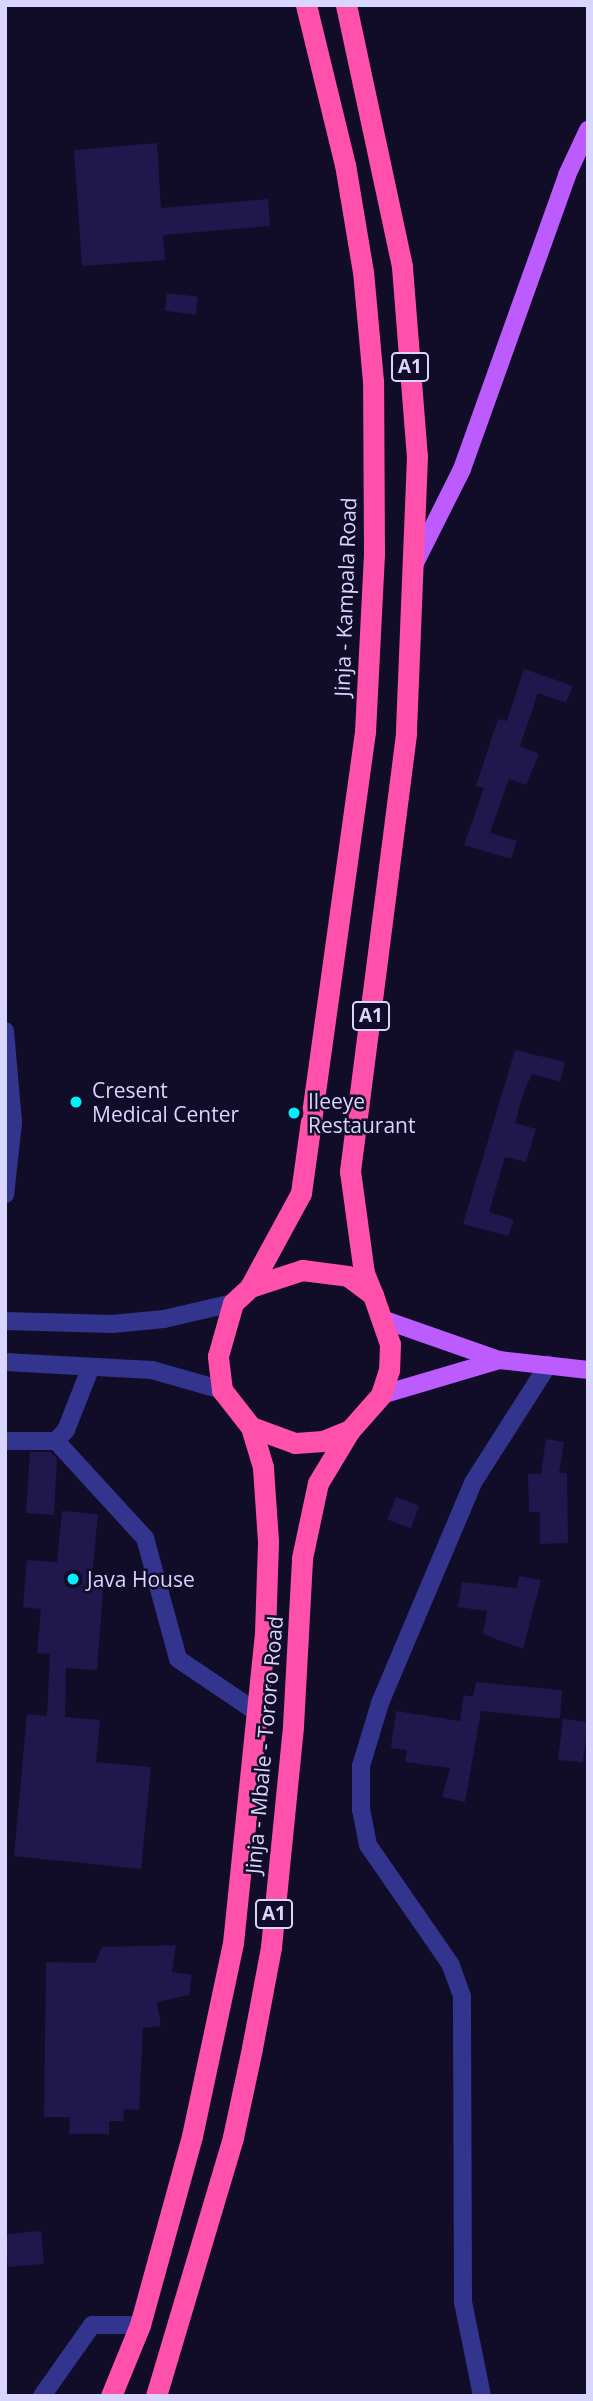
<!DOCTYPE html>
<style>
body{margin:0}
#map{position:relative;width:593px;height:2401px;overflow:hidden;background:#110d29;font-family:"Open Sans",sans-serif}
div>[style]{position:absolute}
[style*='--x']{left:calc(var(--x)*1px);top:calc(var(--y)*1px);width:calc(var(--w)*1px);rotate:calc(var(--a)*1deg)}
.building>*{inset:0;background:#20174c;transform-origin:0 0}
.minor>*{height:18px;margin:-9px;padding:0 9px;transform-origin:9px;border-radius:9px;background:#33348d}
.major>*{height:18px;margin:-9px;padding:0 9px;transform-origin:9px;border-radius:9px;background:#bc5cff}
.highway>*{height:21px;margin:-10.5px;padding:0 10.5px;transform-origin:10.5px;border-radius:10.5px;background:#ff50ab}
.dots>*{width:19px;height:19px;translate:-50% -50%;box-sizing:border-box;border:4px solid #110d29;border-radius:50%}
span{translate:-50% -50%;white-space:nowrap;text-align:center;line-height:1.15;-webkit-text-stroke:5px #110d29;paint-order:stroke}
.shield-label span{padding:2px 5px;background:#110d29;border:2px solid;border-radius:5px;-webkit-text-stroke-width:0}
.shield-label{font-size:19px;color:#d8d5ff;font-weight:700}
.street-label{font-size:21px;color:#d8d5ff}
.poi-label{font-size:21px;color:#d8d5ff}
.left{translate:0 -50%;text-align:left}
.frame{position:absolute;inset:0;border:7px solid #d8d5ff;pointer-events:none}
</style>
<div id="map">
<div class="building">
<div style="clip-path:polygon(157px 143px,161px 208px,268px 199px,270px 226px,163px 235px,165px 260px,82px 266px,74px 150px)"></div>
<div style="left:167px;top:293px;width:31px;height:18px;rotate:7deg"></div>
<div style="clip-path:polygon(524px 669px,573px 686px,566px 703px,538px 693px,520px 746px,539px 754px,526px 785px,509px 779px,490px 833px,517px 841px,511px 859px,464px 845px,484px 788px,476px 786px,498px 719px,507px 721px)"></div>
<div style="clip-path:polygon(515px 1050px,565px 1062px,560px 1082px,532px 1074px,523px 1094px,515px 1123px,536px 1129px,526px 1162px,505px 1157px,489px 1212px,514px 1220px,508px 1236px,463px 1224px)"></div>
<div style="clip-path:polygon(546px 1439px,564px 1442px,559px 1473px,567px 1473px,568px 1543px,540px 1544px,540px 1512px,529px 1512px,528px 1474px,541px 1474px)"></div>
<div style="clip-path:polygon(30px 1452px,51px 1452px,57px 1459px,54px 1515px,26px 1513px)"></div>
<div style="left:396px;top:1497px;width:25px;height:24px;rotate:21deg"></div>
<div style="clip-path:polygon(62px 1511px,98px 1514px,92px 1576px,102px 1577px,103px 1591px,97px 1670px,66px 1668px,65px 1717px,100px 1720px,96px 1762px,151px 1767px,141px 1869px,14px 1856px,27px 1714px,47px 1716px,50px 1654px,37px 1653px,41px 1609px,23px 1607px,27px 1560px,57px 1562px)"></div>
<div style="clip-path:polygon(519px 1576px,541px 1580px,523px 1649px,483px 1634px,487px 1611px,458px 1607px,462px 1582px,517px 1588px)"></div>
<div style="clip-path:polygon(476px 1682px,562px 1690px,560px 1719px,481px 1711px,465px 1802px,442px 1797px,450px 1768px,405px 1762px,407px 1750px,391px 1748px,396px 1711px,460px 1721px,464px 1695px,473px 1697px)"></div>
<div style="left:563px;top:1719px;width:25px;height:41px;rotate:7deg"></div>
<div style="clip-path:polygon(176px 1945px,172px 1972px,192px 1975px,189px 1995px,157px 2002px,161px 2026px,143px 2028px,139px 2110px,124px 2109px,123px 2121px,109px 2121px,109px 2134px,69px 2134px,70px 2117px,44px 2117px,46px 1962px,95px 1963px,102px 1947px)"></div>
<div style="left:41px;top:2231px;width:33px;height:36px;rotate:85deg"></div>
</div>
<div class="minor">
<div style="--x:5;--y:1031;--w:92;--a:85"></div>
<div style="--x:13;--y:1123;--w:72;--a:96.3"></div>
<div style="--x:5;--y:1321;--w:107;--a:1.6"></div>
<div style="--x:112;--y:1324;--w:52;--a:-5.5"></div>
<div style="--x:164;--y:1319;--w:71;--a:-13.1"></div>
<div style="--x:5;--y:1362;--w:147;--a:3.1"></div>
<div style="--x:152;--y:1370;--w:73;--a:15.9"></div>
<div style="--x:5;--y:1441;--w:51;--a:0"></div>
<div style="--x:56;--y:1441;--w:15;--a:-48"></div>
<div style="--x:66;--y:1430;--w:66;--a:-68.5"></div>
<div style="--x:56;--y:1441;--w:132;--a:47.5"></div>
<div style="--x:145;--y:1538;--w:125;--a:74.7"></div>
<div style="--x:178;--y:1659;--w:93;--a:34"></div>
<div style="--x:42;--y:2396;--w:87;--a:-54.8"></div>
<div style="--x:92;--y:2325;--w:48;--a:0"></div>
<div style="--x:482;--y:2396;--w:96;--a:-101.4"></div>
<div style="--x:463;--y:2302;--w:306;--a:-90.2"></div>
<div style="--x:462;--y:1996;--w:33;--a:-110"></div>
<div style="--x:451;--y:1965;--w:146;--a:-124.7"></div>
<div style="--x:368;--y:1845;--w:36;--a:-101"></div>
<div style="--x:361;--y:1810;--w:44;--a:-90"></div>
<div style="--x:361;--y:1766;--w:66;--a:-73.2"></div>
<div style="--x:380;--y:1703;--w:241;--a:-67.1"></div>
<div style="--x:474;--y:1481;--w:138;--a:-57.5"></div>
</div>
<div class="major">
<div style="--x:415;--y:563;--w:105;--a:-63.4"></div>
<div style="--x:462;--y:469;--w:312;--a:-70.3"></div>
<div style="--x:567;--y:175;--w:50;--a:-65"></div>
<div style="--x:382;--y:1319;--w:124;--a:19.3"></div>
<div style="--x:499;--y:1360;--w:90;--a:6.4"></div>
<div style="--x:381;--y:1395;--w:123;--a:-16.5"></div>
</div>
<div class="highway">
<div style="--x:346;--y:5;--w:268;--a:77.9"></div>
<div style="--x:402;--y:267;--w:190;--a:85.5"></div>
<div style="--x:417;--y:456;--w:278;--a:92.3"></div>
<div style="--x:406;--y:734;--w:441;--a:97.3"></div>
<div style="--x:350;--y:1171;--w:103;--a:82.2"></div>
<div style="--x:364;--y:1273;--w:24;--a:68"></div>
<div style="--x:250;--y:1287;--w:55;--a:-18.1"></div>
<div style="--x:302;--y:1270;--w:46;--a:7.4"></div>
<div style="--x:348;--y:1276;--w:31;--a:37"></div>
<div style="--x:373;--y:1295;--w:52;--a:70.9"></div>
<div style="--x:390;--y:1344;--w:26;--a:92"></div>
<div style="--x:389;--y:1370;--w:26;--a:108"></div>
<div style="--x:381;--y:1395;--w:47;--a:131.5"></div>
<div style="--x:350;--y:1430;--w:29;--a:158"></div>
<div style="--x:323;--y:1441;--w:28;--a:176"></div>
<div style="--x:295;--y:1443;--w:47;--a:-160"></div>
<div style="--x:251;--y:1427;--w:47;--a:-128.1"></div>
<div style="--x:222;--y:1390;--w:34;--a:-97"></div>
<div style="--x:218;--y:1356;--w:55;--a:-74.2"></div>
<div style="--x:233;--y:1303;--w:23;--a:-43"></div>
<div style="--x:250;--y:1287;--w:107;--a:-61.5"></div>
<div style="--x:301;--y:1193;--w:465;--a:-82.1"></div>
<div style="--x:365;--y:732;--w:179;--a:-87.1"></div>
<div style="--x:374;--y:553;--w:172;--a:-90.3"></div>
<div style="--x:373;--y:381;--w:109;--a:-95.2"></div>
<div style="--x:363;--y:272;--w:109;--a:-99.5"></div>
<div style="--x:345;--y:165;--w:165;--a:-103.7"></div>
<div style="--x:111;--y:2396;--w:77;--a:-67.8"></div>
<div style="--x:140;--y:2325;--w:196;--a:-74.6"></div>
<div style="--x:192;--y:2136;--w:197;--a:-78"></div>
<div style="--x:233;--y:1943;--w:312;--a:-84.1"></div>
<div style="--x:265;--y:1633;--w:92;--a:-88.1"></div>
<div style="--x:268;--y:1541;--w:74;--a:-93.9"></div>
<div style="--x:263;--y:1467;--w:42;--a:-106.7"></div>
<div style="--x:156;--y:2396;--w:270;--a:-73.4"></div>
<div style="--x:233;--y:2137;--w:91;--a:-77.9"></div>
<div style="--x:252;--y:2048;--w:103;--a:-79.3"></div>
<div style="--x:271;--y:1947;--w:222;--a:-84.3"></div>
<div style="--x:293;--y:1726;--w:168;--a:-86.9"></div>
<div style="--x:302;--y:1558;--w:77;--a:-78"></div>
<div style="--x:318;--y:1483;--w:62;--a:-58.9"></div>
</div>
<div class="dots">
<div style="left:76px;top:1102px;background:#01f0ff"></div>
<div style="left:294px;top:1113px;background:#01f0ff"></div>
<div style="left:73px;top:1579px;background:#01f0ff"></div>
</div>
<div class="shield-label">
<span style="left:410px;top:367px">A1</span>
<span style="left:371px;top:1016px">A1</span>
<span style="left:274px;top:1914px">A1</span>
</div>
<div class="street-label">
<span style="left:345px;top:597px;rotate:-88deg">Jinja - Kampala Road</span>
<span style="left:264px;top:1745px;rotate:-85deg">Jinja - Mbale - Tororo Road</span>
</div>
<div class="poi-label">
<span class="left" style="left:92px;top:1102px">Cresent<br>Medical Center</span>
<span class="left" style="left:308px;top:1113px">Ileeye<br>Restaurant</span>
<span class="left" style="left:87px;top:1579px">Java House</span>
</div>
<div class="frame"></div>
</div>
